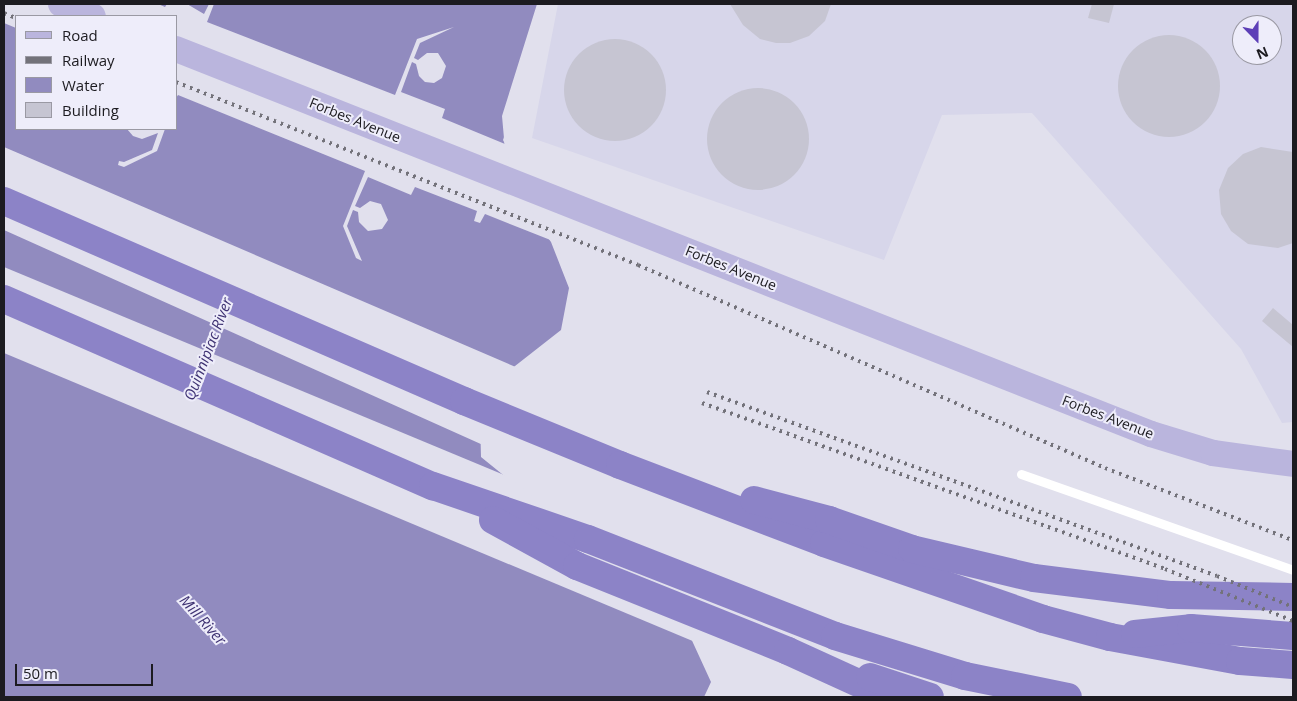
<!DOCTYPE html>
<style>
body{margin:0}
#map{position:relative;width:1297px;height:701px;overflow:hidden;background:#e1e0ed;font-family:"Open Sans",sans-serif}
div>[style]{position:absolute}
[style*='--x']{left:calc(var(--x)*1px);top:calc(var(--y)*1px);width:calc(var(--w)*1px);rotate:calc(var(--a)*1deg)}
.built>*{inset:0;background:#d7d6ea}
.water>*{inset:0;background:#918bbf}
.pier>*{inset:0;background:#e1e0ed}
.building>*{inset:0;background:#c6c5d2}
.round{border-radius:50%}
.service>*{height:9px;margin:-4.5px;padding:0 4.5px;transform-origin:4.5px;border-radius:4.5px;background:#fff}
.primary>*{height:26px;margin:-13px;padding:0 13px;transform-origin:13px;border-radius:13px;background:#bab5dd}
.motorway>*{height:28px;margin:-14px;padding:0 14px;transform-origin:14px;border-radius:14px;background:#8c83c7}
.rail>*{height:4px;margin-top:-2px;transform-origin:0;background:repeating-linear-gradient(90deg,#73727a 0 2.5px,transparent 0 7.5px)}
span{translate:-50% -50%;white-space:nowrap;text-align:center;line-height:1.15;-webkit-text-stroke:4px #eeedfa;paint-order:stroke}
.street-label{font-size:14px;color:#1c1b20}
.water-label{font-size:15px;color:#3f3373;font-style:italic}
.frame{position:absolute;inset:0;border:5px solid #1c1b20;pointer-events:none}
.legend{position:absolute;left:15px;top:15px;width:162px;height:115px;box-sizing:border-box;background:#eeedfa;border:1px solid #9a99a3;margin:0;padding:6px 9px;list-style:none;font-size:15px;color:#1c1b20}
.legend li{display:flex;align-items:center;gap:10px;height:25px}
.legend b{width:25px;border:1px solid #9a99a3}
.north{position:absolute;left:1232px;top:15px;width:50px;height:50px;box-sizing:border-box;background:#eeedfa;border:1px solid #9a99a3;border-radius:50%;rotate:158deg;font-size:14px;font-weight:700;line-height:20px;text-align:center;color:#1c1b20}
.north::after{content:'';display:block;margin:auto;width:18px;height:22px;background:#5d3fb7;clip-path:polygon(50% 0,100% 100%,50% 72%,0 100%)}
.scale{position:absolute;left:15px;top:664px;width:138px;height:22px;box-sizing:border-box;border:2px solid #1c1b20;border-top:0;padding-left:6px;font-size:15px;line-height:18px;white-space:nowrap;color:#1c1b20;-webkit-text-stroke:4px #eeedfa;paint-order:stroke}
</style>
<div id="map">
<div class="built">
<div style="clip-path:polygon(evenodd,558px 4px,1293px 4px,1293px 422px,1282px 423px,1241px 349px,1032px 113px,942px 115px,884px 260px,532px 138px,558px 4px,1242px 25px,1272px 25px,1272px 55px,1242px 55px,1242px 25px)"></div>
</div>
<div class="water">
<div style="clip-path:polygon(evenodd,4px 4px,537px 4px,502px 116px,508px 183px,551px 242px,569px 288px,561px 330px,501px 377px,480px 419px,481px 457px,683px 621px,711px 682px,704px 697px,4px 697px,4px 4px,16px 16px,176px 16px,176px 129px,16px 129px,16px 16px)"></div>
</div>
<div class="pier">
<div style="clip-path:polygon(4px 4px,158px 4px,165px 7px,167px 4px,187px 4px,204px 14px,209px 4px,214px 4px,207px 22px,395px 95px,417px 39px,454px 27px,420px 43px,414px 58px,418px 60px,427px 53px,438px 53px,446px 66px,442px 78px,434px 83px,425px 82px,419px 76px,416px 64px,412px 62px,401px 92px,445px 109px,442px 118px,505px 144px,503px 140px,506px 131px,511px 183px,553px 241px,485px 214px,480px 223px,474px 221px,477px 211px,415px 187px,411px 195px,368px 177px,355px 206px,360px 208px,370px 201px,381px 204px,388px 220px,382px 229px,368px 231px,359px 222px,358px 212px,353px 210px,347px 226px,362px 261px,356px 258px,343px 226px,365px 171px,178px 95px,176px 98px,176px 16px,16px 16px,16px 28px,4px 23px)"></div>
<div style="clip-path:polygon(127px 129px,165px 129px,157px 151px,124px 167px,118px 165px,119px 161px,124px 162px,152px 150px,158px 133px,142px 139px,133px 136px)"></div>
<div style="clip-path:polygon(4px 147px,518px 368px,503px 378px,483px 420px,483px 445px,4px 230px)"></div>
<div style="clip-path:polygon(4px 267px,509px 477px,684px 619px,695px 642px,4px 353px)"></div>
</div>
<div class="building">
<div style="clip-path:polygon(730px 4px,831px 4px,825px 21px,809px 36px,790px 43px,776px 43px,760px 39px,743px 25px)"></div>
<div style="clip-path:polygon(1092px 4px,1114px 4px,1109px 23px,1088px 18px)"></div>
<div class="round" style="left:1118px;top:35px;width:102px;height:102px"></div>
<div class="round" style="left:564px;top:39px;width:102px;height:102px"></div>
<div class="round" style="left:707px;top:88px;width:102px;height:102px"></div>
<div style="clip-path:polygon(1261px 147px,1293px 152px,1293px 243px,1278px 248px,1248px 244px,1231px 231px,1221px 214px,1219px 190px,1228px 168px,1243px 154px)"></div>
<div style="clip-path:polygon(1273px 308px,1293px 325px,1293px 347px,1262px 321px)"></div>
</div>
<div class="service">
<div style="--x:1021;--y:474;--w:288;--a:19.4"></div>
</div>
<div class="primary">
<div style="--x:61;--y:4;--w:34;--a:21"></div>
<div style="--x:176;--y:49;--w:1048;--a:21.55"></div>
<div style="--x:1151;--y:434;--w:65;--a:17"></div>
<div style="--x:1213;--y:453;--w:81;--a:7.8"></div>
</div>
<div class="motorway">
<div style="--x:4;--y:201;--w:502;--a:23.5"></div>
<div style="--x:464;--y:401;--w:169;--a:22.3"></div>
<div style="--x:620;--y:465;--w:218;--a:20.9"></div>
<div style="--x:824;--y:543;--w:232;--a:19.1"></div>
<div style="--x:1043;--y:619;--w:69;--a:15"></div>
<div style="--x:1110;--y:637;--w:132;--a:10.5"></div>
<div style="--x:1240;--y:661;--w:53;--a:4.3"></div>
<div style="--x:4;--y:299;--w:468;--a:23.6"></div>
<div style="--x:433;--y:486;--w:164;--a:18.9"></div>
<div style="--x:588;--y:539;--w:265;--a:21.4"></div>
<div style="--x:835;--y:636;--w:136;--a:17.1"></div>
<div style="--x:965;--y:676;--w:105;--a:11.5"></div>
<div style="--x:754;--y:500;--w:78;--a:14.9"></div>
<div style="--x:829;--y:520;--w:88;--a:19.3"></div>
<div style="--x:912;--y:549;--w:125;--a:13.4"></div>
<div style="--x:1034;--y:578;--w:138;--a:7.1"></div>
<div style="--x:1171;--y:595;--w:122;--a:0.9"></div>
<div style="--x:493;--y:520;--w:96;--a:28.7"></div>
<div style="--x:577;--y:566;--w:227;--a:21.9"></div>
<div style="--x:788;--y:651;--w:111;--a:24.5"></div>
<div style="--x:1135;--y:634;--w:56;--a:-6.1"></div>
<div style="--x:1191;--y:628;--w:102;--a:4.5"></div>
<div style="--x:870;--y:677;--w:63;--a:18.4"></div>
</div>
<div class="rail">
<div style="--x:4;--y:13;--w:13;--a:23"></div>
<div style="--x:176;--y:82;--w:497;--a:21.6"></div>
<div style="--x:638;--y:265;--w:509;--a:23.49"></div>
<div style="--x:1105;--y:468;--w:201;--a:21"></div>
<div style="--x:707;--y:392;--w:542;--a:19.84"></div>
<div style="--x:1217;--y:576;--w:82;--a:22.2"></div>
<div style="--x:702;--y:403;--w:492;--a:19.7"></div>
<div style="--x:1165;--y:569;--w:138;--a:22.1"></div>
</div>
<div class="street-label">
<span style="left:355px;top:120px;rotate:22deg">Forbes Avenue</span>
<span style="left:731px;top:268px;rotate:22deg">Forbes Avenue</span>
<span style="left:1108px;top:417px;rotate:21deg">Forbes Avenue</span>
</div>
<div class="water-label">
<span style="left:208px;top:349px;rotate:-69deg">Quinnipiac River</span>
<span style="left:203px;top:620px;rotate:48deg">Mill River</span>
</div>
<div class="frame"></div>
<ul class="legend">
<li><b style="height:6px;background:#bab5dd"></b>Road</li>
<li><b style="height:6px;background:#73727a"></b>Railway</li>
<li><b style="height:14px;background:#918bbf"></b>Water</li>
<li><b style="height:14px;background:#c6c5d2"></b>Building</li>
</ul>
<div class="north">N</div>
<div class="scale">50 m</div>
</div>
